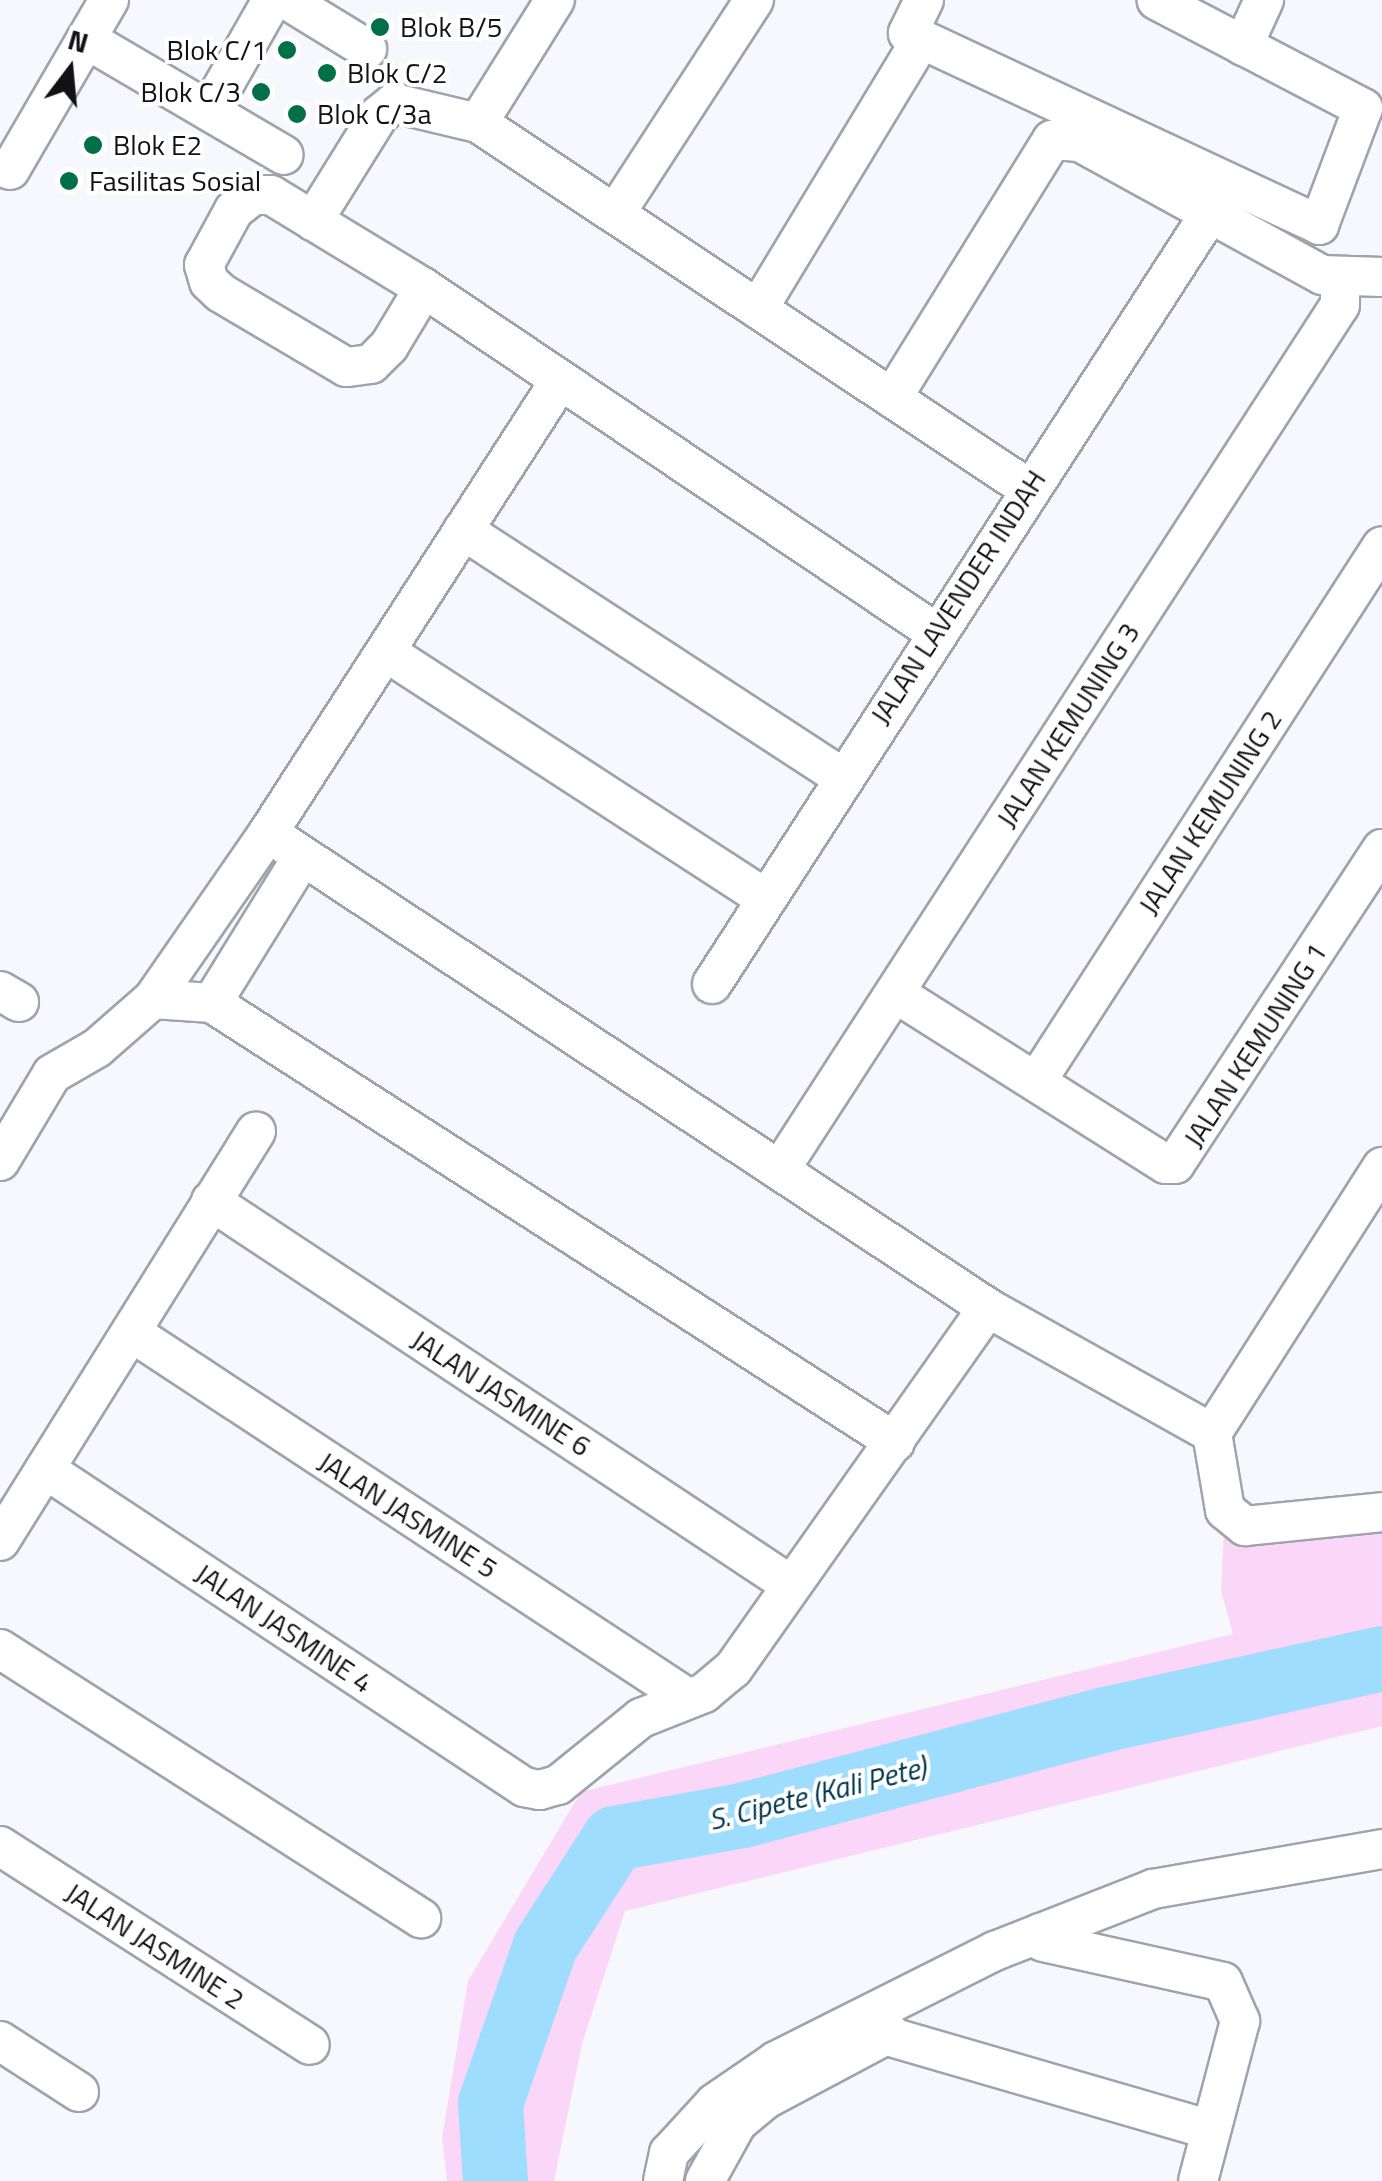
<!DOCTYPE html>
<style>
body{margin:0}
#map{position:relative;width:1382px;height:2181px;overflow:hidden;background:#f7f8fd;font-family:"Titillium Web",sans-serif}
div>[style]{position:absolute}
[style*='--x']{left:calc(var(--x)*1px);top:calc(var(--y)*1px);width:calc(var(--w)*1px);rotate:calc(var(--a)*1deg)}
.green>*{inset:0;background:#fad6f9}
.river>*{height:65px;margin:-32.5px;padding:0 32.5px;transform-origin:32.5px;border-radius:32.5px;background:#9fddfe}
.roads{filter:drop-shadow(2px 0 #a0a2ae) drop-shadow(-2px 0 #a0a2ae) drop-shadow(0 2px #a0a2ae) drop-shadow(0 -2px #a0a2ae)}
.minor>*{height:38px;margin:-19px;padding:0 19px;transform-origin:19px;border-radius:19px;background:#fff}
.dots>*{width:28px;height:28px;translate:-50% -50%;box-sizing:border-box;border:5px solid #fff;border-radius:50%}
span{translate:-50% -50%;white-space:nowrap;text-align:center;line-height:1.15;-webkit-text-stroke:8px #fff;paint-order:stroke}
.poi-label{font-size:28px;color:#111116}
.left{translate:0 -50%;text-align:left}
.right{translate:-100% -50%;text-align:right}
.street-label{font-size:28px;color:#111116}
.water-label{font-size:30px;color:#00354b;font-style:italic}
.north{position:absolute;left:20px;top:20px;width:100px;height:100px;-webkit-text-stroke:8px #fff;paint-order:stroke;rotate:16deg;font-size:28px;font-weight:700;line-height:40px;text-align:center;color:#111116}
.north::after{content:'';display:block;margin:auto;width:35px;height:45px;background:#111116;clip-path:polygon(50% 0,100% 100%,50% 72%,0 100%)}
</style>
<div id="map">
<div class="green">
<div style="clip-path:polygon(evenodd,1225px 1510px,1382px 1512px,1382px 1726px,625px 1911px,582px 2044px,554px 2181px,447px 2181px,442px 2138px,468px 1981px,581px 1792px,1233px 1634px,1221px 1591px,1225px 1510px,980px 1753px,742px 1815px,642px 1832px,979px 1752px,980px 1753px)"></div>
</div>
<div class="river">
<div style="--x:495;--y:2181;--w:78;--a:-93.7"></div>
<div style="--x:490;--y:2103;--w:167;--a:-70.8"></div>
<div style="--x:545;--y:1945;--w:127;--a:-57.2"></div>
<div style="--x:614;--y:1838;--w:130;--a:-10.2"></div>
<div style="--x:742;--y:1815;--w:375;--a:-14.8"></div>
<div style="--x:1105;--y:1719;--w:284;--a:-12.4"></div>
</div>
<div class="roads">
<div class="minor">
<div style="--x:287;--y:0;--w:94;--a:31.5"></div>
<div style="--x:924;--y:0;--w:37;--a:116"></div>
<div style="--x:908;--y:33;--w:454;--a:25"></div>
<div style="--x:1319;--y:225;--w:125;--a:-69.4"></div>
<div style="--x:1363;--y:108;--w:233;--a:-152.4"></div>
<div style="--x:86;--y:39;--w:229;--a:30.4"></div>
<div style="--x:1243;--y:46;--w:51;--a:-65.5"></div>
<div style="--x:209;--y:111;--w:128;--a:-60.4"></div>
<div style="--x:478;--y:123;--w:145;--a:-58"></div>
<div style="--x:10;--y:170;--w:197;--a:-59.8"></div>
<div style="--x:615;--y:214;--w:255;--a:-57"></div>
<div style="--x:313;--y:221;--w:125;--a:-58.1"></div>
<div style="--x:379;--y:115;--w:19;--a:-39"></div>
<div style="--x:394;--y:103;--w:86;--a:13.4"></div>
<div style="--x:478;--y:123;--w:661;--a:33.59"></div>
<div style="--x:424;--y:288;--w:68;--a:121.1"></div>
<div style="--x:389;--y:346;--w:25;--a:135"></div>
<div style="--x:371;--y:364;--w:25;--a:173"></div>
<div style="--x:346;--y:367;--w:145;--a:-149.4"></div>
<div style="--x:221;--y:293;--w:16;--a:-137"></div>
<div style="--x:209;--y:282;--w:18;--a:-106"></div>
<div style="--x:204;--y:265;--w:63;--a:-61.4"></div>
<div style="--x:234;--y:210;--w:24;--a:-38"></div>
<div style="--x:253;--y:195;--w:18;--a:0"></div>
<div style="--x:271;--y:195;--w:179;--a:31.3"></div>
<div style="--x:424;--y:288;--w:616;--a:33.95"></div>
<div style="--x:758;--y:309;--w:297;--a:-58.8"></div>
<div style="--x:559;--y:382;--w:537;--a:122.83"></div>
<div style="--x:268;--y:833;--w:863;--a:33.41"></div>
<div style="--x:988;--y:1308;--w:257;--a:29.2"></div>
<div style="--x:1212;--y:1433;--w:316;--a:-57.4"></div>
<div style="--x:892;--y:398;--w:304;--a:-58.2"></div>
<div style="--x:1052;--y:140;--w:28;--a:4"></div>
<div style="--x:1080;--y:142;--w:276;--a:28.8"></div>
<div style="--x:1322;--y:275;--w:60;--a:1.9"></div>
<div style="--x:463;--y:530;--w:452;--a:33.1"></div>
<div style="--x:386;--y:652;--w:452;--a:33"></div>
<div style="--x:268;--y:833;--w:202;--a:124.7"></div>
<div style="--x:153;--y:999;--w:59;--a:3.9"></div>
<div style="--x:212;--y:1003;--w:172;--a:-58.3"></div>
<div style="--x:712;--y:984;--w:918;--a:-57.14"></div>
<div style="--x:0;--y:991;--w:22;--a:30"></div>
<div style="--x:895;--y:993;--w:320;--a:32.3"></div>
<div style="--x:1166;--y:1164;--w:9;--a:0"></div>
<div style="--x:1175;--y:1164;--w:377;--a:-56.7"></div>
<div style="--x:212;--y:1003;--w:812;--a:32.73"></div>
<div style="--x:1038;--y:1079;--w:634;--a:-57.16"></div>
<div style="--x:0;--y:1161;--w:101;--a:-59.1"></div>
<div style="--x:52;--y:1074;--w:52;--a:-30"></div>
<div style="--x:97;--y:1048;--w:74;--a:-41.2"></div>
<div style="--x:781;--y:1168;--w:1028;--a:-57.07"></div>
<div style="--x:1340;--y:305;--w:27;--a:-90"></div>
<div style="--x:211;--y:1201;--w:696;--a:33.51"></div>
<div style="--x:131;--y:1332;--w:664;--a:33.33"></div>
<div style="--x:1212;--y:1433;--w:78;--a:80.4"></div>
<div style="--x:1225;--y:1510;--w:26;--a:39"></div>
<div style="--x:1245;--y:1526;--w:138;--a:-5.8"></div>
<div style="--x:45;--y:1469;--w:575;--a:33.58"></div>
<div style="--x:524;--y:1787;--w:16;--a:11"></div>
<div style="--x:540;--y:1790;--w:19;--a:-16"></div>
<div style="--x:558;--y:1785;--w:107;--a:-38.9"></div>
<div style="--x:641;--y:1718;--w:68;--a:-21.6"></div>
<div style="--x:704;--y:1693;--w:38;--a:-40"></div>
<div style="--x:733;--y:1669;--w:442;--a:-54.8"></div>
<div style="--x:0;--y:1541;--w:483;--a:-58"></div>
<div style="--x:0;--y:1649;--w:500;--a:32.6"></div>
<div style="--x:0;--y:1846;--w:368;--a:32.7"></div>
<div style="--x:1040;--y:1933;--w:9;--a:72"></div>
<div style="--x:1043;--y:1942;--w:184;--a:12.5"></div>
<div style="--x:1223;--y:1982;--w:43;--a:66.4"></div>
<div style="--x:1240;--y:2021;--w:165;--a:104.7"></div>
<div style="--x:867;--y:2030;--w:358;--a:16.2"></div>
<div style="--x:0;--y:2041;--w:94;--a:32.8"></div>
<div style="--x:663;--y:2181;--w:29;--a:-78"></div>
<div style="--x:669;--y:2153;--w:68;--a:-47.4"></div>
<div style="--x:715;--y:2103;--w:74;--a:-34.5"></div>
<div style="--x:776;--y:2061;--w:245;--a:-26.7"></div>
<div style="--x:995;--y:1951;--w:170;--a:-21.4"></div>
<div style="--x:1153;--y:1889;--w:232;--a:-9.9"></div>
<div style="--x:705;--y:2181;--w:66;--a:-61.1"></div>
<div style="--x:737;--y:2123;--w:38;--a:-40"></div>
<div style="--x:766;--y:2099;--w:140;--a:-28"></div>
</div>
</div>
<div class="dots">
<div style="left:380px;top:27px;background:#017048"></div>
<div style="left:287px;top:50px;background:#017048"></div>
<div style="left:327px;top:73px;background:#017048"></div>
<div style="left:261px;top:92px;background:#017048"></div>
<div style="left:297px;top:114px;background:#017048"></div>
<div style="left:93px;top:145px;background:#017048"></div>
<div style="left:69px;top:181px;background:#017048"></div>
</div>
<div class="poi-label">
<span class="left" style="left:400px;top:27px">Blok B/5</span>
<span class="right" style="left:267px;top:50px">Blok C/1</span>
<span class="left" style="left:347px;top:73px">Blok C/2</span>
<span class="right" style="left:241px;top:92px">Blok C/3</span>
<span class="left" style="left:317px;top:114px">Blok C/3a</span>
<span class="left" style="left:113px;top:145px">Blok E2</span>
<span class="left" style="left:89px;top:181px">Fasilitas Sosial</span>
</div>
<div class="street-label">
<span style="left:958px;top:597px;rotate:-57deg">JALAN LAVENDER INDAH</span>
<span style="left:1068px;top:725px;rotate:-57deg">JALAN KEMUNING 3</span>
<span style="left:1210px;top:812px;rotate:-57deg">JALAN KEMUNING 2</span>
<span style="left:1255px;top:1045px;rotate:-57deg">JALAN KEMUNING 1</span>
<span style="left:501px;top:1393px;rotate:33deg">JALAN JASMINE 6</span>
<span style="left:408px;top:1515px;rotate:33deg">JALAN JASMINE 5</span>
<span style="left:284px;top:1628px;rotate:34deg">JALAN JASMINE 4</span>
<span style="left:155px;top:1946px;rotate:33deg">JALAN JASMINE 2</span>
</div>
<div class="water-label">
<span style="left:817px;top:1793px;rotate:-14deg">S. Cipete (Kali Pete)</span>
</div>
<div class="north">N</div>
</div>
